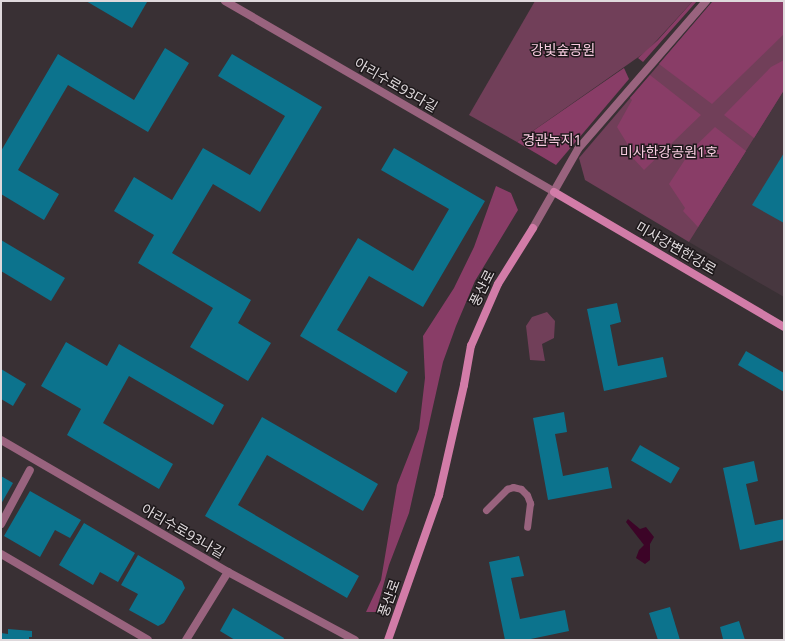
<!DOCTYPE html>
<meta charset="utf-8">
<style>
body{margin:0}
#map{position:relative;width:785px;height:641px;overflow:hidden;background:#393034;font-family:"Noto Sans","Noto Sans KR",sans-serif}
div>[style]{position:absolute}
[style*='--x']{left:calc(var(--x)*1px);top:calc(var(--y)*1px);width:calc(var(--w)*1px);rotate:calc(var(--a)*1deg)}
.built>*{inset:0;background:#47373f}
.green>*{inset:0;background:#713f59}
.forest>*{inset:0;background:#893d67}
.water>*{inset:0;background:#3c0427}
.building>*{inset:0;background:#0c738d;transform-origin:0 0}
.lane>*{height:7px;margin:-3.5px;padding:0 3.5px;transform-origin:3.5px;border-radius:3.5px;background:#99637e}
.street>*{height:8px;margin:-4px;padding:0 4px;transform-origin:4px;border-radius:4px;background:#99637e}
.secondary>*{height:8px;margin:-4px;padding:0 4px;transform-origin:4px;border-radius:4px;background:#d27ca8}
span{translate:-50% -50%;white-space:nowrap;text-align:center;line-height:1.15;-webkit-text-stroke:3px #1e191b;paint-order:stroke}
.park-label{font-size:14px;color:#f8cbe0}
.street-label{font-size:14px;color:#dfd9dc}
.frame{position:absolute;inset:0;border:2px solid #dfd9dc;pointer-events:none}
</style>
<div id="map">
<div class="built">
<div style="clip-path:polygon(784px 90px,784px 297px,689px 242px)"></div>
</div>
<div class="green">
<div style="clip-path:polygon(535px 1px,693px 1px,647px 51px,517px 142px,469px 115px)"></div>
<div style="clip-path:polygon(713px 1px,784px 1px,784px 90px,689px 242px,585px 180px,579px 158px)"></div>
<div style="clip-path:polygon(547px 312px,555px 321px,554px 338px,542px 344px,545px 361px,530px 360px,526px 326px,532px 317px)"></div>
</div>
<div class="forest">
<div style="clip-path:polygon(693px 1px,697px 1px,643px 62px,638px 58px,658px 40px)"></div>
<div style="clip-path:polygon(713px 1px,784px 1px,784px 34px,712px 104px,659px 64px)"></div>
<div style="clip-path:polygon(784px 60px,784px 90px,754px 138px,724px 115px,771px 67px)"></div>
<div style="clip-path:polygon(624px 68px,629px 79px,556px 165px,517px 142px)"></div>
<div style="clip-path:polygon(650px 75px,701px 115px,644px 170px,631px 156px,633px 153px,617px 127px,632px 100px,630px 98px)"></div>
<div style="clip-path:polygon(715px 127px,746px 151px,698px 227px,683px 211px,685px 208px,669px 184px,686px 158px,685px 156px)"></div>
<div style="clip-path:polygon(496px 186px,511px 193px,518px 210px,475px 281px,456px 326px,443px 362px,409px 513px,389px 565px,376px 612px,366px 612px,381px 580px,397px 485px,419px 429px,425px 378px,423px 336px,454px 288px,474px 247px)"></div>
</div>
<div class="water">
<div style="clip-path:polygon(628px 519px,640px 529px,646px 527px,654px 537px,650px 544px,650px 560px,645px 564px,636px 558px,639px 550px,644px 545px,626px 522px)"></div>
</div>
<div class="building">
<div style="clip-path:polygon(86px 1px,145px 1px,147px 2px,132px 28px)"></div>
<div style="clip-path:polygon(165px 48px,189px 63px,148px 132px,68px 85px,18px 170px,59px 194px,44px 220px,1px 194px,1px 151px,58px 54px,134px 100px)"></div>
<div style="clip-path:polygon(232px 54px,322px 107px,260px 212px,213px 184px,172px 253px,251px 300px,238px 323px,271px 343px,248px 381px,190px 347px,213px 308px,138px 263px,154px 235px,114px 211px,134px 177px,172px 200px,203px 148px,250px 175px,285px 116px,218px 76px)"></div>
<div style="clip-path:polygon(394px 148px,485px 201px,423px 307px,369px 276px,337px 330px,408px 372px,396px 393px,300px 336px,358px 238px,413px 271px,449px 209px,381px 170px)"></div>
<div style="clip-path:polygon(784px 153px,784px 223px,752px 205px)"></div>
<div style="clip-path:polygon(1px 240px,65px 278px,51px 301px,1px 271px)"></div>
<div style="clip-path:polygon(617px 303px,621px 322px,610px 325px,618px 366px,663px 357px,667px 377px,604px 391px,587px 309px)"></div>
<div style="clip-path:polygon(66px 342px,107px 366px,119px 344px,224px 405px,213px 425px,129px 376px,103px 423px,173px 464px,159px 489px,67px 435px,81px 409px,41px 386px)"></div>
<div style="clip-path:polygon(746px 351px,784px 373px,784px 392px,738px 365px)"></div>
<div style="clip-path:polygon(1px 369px,26px 384px,13px 406px,1px 399px)"></div>
<div style="clip-path:polygon(564px 412px,567px 432px,555px 434px,563px 476px,608px 467px,612px 488px,548px 500px,533px 418px)"></div>
<div style="clip-path:polygon(262px 417px,378px 484px,363px 511px,267px 455px,238px 505px,359px 576px,347px 598px,205px 516px)"></div>
<div style="left:640px;top:445px;width:46px;height:18px;rotate:30deg"></div>
<div style="clip-path:polygon(754px 461px,758px 481px,746px 484px,755px 525px,784px 519px,784px 540px,740px 550px,723px 468px)"></div>
<div style="clip-path:polygon(1px 476px,13px 483px,1px 504px)"></div>
<div style="clip-path:polygon(30px 491px,81px 520px,70px 538px,55px 530px,40px 557px,4px 536px)"></div>
<div style="clip-path:polygon(84px 523px,135px 553px,118px 582px,100px 572px,93px 585px,59px 565px)"></div>
<div style="clip-path:polygon(138px 555px,182px 581px,185px 588px,164px 623px,158px 626px,129px 610px,138px 594px,121px 585px)"></div>
<div style="clip-path:polygon(519px 556px,524px 576px,511px 578px,520px 619px,565px 610px,569px 631px,526px 640px,505px 640px,489px 562px)"></div>
<div style="clip-path:polygon(670px 607px,680px 640px,658px 640px,649px 613px)"></div>
<div style="clip-path:polygon(233px 608px,284px 638px,283px 640px,235px 640px,220px 631px)"></div>
<div style="clip-path:polygon(739px 621px,745px 640px,720px 640px,723px 639px,720px 627px)"></div>
<div style="clip-path:polygon(8px 629px,32px 631px,32px 637px,29px 637px,29px 640px,1px 640px,1px 633px,8px 634px)"></div>
</div>
<div class="lane">
<div style="--x:486;--y:510;--w:30;--a:-45"></div>
<div style="--x:507;--y:489;--w:6;--a:-18"></div>
<div style="--x:513;--y:487;--w:8;--a:14"></div>
<div style="--x:521;--y:489;--w:8;--a:45"></div>
<div style="--x:527;--y:495;--w:9;--a:69"></div>
<div style="--x:530;--y:503;--w:24;--a:97"></div>
</div>
<div class="street">
<div style="--x:225;--y:1;--w:380;--a:30.1"></div>
<div style="--x:533;--y:228;--w:91;--a:-60.3"></div>
<div style="--x:578;--y:149;--w:196;--a:-49.1"></div>
<div style="--x:1;--y:440;--w:263;--a:30.2"></div>
<div style="--x:228;--y:572;--w:144;--a:28.2"></div>
<div style="--x:1;--y:524;--w:61;--a:-61.8"></div>
<div style="--x:1;--y:554;--w:170;--a:30.3"></div>
<div style="--x:186;--y:640;--w:80;--a:-58.3"></div>
</div>
<div class="secondary">
<div style="--x:554;--y:192;--w:267;--a:30.4"></div>
<div style="--x:388;--y:640;--w:154;--a:-70.6"></div>
<div style="--x:439;--y:495;--w:113;--a:-77.2"></div>
<div style="--x:464;--y:385;--w:40;--a:-80"></div>
<div style="--x:471;--y:346;--w:68;--a:-66.5"></div>
<div style="--x:498;--y:284;--w:66;--a:-58"></div>
</div>
<div class="park-label">
<span style="left:563px;top:50px">강빛숲공원</span>
<span style="left:552px;top:140px">경관녹지1</span>
<span style="left:669px;top:152px">미사한강공원1호</span>
</div>
<div class="street-label">
<span style="left:396px;top:85px;rotate:30deg">아리수로93다길</span>
<span style="left:676px;top:248px;rotate:30deg">미사강변한강로</span>
<span style="left:482px;top:288px;rotate:-63deg">풍산로</span>
<span style="left:183px;top:531px;rotate:30deg">아리수로93나길</span>
<span style="left:389px;top:598px;rotate:-70deg">풍산로</span>
</div>
<div class="frame"></div>
</div>
